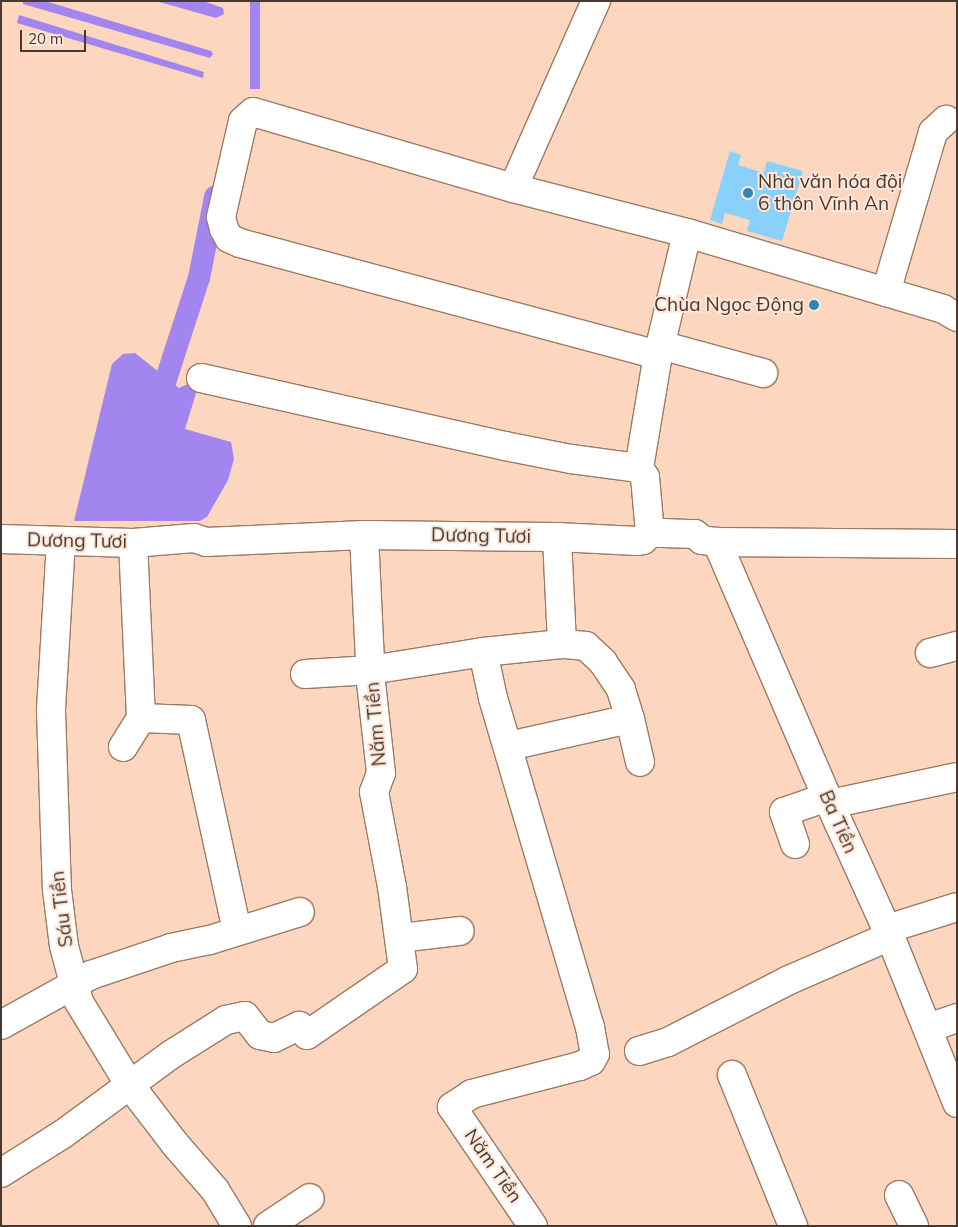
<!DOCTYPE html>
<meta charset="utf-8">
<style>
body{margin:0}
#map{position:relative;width:958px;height:1227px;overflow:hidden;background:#fcd6be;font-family:Mulish,sans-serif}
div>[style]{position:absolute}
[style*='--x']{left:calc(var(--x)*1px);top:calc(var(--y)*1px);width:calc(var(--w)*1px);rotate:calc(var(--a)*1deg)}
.water>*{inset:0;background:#a385ef;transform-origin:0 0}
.canal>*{height:22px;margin:-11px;padding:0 11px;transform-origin:11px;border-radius:11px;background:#a385ef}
.building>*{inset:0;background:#89d0fa}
.roads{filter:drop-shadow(1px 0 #9c7a64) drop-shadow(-1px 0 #9c7a64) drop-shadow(0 1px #9c7a64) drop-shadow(0 -1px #9c7a64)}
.minor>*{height:28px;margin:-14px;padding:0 14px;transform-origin:14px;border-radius:14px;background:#fff}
.dots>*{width:14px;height:14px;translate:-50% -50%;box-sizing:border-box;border:2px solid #fee7d8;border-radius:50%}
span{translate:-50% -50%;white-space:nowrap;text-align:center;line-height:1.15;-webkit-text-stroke:4px #fee7d8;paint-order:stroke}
.poi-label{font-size:19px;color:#483930}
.left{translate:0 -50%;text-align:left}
.right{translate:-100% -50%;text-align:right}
.street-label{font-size:19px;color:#483930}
.frame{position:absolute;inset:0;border:2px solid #483930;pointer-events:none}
.scale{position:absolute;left:20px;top:30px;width:66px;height:22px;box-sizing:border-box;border:2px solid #483930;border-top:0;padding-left:6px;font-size:15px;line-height:18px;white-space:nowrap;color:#483930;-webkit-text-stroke:4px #fee7d8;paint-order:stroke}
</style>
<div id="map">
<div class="water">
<div style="clip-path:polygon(23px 1px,45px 1px,211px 51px,213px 54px,210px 58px,23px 4px)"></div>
<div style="clip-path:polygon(156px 1px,203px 1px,223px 8px,224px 14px,216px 18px)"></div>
<div style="left:250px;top:1px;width:10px;height:88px"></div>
<div style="clip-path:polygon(19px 15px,204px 72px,203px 78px,17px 23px)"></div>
<div style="clip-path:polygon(135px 353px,179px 388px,190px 383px,198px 387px,185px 429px,231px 442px,234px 459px,228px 480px,207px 517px,200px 521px,74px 521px,112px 364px,123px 354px)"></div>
</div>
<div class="canal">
<div style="--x:157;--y:407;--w:136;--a:-72"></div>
<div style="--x:199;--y:278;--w:83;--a:-78.8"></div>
</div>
<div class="building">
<div style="clip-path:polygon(730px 151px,741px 155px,738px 165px,764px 173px,767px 161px,803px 171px,782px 241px,747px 231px,750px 220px,725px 213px,722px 224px,710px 220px)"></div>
</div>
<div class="roads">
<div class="minor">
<div style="--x:513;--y:188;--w:205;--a:-66.1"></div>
<div style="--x:886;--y:292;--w:167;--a:-73.6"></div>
<div style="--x:933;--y:132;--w:18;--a:-43"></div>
<div style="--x:660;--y:345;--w:107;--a:15.2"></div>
<div style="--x:658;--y:355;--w:433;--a:-165"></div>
<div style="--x:240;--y:243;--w:12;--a:-156"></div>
<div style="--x:229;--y:238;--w:10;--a:-119"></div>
<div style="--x:224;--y:229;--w:12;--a:-104"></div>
<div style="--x:221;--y:217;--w:98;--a:-77.1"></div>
<div style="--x:243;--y:121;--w:13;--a:-42"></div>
<div style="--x:253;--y:112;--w:271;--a:16.3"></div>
<div style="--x:513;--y:188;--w:180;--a:14.5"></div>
<div style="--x:687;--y:233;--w:267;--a:16.5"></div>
<div style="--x:943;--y:309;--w:16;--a:30"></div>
<div style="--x:201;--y:378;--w:312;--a:12.6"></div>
<div style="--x:505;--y:446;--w:67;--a:11.1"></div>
<div style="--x:571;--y:459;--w:69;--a:7.5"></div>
<div style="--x:650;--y:533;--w:56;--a:-95.1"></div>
<div style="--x:645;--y:477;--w:11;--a:-124"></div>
<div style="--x:639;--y:468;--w:115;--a:-80.5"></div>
<div style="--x:658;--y:355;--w:125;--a:-76.6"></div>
<div style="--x:1;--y:539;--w:132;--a:1.7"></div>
<div style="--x:133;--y:543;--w:61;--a:-4.7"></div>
<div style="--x:194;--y:538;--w:13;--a:18"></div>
<div style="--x:206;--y:542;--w:158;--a:-2.5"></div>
<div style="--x:364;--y:535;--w:193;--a:0.6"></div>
<div style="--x:557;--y:537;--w:80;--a:2.9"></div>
<div style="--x:637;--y:541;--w:6;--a:-9"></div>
<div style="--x:643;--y:540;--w:10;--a:-45"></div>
<div style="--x:650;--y:533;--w:13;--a:0"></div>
<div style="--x:663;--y:533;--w:32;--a:2"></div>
<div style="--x:695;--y:534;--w:9;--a:41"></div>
<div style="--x:702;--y:540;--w:15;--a:8"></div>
<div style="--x:717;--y:542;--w:240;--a:0.5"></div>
<div style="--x:61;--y:541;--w:170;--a:93.4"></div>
<div style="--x:51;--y:711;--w:179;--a:88.1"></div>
<div style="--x:57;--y:890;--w:56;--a:82.9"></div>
<div style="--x:64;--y:946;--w:58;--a:75"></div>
<div style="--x:79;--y:1002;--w:96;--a:58.6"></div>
<div style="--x:129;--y:1084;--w:76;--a:52.5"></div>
<div style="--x:175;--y:1144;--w:61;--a:49"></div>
<div style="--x:215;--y:1190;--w:42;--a:58.6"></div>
<div style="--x:717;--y:542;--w:285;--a:66.7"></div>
<div style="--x:830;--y:804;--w:145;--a:65.6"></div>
<div style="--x:890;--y:936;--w:180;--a:68.1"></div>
<div style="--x:483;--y:652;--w:47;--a:77.7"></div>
<div style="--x:493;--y:698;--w:343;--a:73.6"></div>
<div style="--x:590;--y:1027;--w:27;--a:80"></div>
<div style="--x:595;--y:1054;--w:8;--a:120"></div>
<div style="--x:591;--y:1061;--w:12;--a:156"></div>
<div style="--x:580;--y:1066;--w:112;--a:165.5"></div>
<div style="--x:472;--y:1094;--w:24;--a:147"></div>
<div style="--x:452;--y:1107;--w:144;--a:55.8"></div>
<div style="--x:930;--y:653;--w:28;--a:-15"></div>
<div style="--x:305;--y:674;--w:66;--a:-3.5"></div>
<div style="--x:371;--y:670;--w:113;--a:-9.1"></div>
<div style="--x:483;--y:652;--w:79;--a:-5.8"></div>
<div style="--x:562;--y:644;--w:107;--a:-92.7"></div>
<div style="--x:141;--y:718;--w:50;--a:2.3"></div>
<div style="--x:191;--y:720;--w:216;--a:77.7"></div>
<div style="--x:630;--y:719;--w:44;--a:76.9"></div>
<div style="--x:509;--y:746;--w:124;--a:-12.6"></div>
<div style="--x:630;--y:719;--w:31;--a:-107"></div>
<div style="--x:621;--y:689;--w:32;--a:-124"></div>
<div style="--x:603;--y:662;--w:23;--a:-137"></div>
<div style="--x:586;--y:646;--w:24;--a:-175"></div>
<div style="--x:123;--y:747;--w:34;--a:-58"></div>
<div style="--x:141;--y:718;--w:175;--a:-92.6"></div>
<div style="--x:830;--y:804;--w:130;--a:-12"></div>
<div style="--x:795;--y:844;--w:34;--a:-109"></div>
<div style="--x:784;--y:812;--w:46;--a:-19.2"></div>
<div style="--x:887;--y:929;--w:73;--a:-17.4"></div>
<div style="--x:400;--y:938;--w:60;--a:-6.7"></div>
<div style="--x:1;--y:1025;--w:103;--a:-29.1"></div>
<div style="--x:91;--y:975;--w:84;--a:-18.6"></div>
<div style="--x:171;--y:948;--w:40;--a:-12"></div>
<div style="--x:210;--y:940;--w:94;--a:-17.3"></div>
<div style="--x:928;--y:1028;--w:31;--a:-19"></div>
<div style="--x:639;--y:1051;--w:30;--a:-17"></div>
<div style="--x:668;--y:1042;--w:136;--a:-27.1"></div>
<div style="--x:789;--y:980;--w:110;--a:-23.5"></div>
<div style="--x:732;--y:1075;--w:163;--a:68"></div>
<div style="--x:1;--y:1173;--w:73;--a:-32.2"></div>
<div style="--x:63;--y:1134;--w:135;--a:-36.3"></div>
<div style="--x:172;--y:1054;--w:64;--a:-32.2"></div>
<div style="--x:226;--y:1020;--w:19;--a:-12"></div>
<div style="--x:245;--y:1016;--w:24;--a:52"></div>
<div style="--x:260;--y:1035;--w:14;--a:12"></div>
<div style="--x:274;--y:1038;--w:28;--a:-26"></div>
<div style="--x:299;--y:1026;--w:12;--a:48"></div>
<div style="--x:307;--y:1035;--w:116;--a:-34.5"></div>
<div style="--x:403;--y:969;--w:83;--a:-97.6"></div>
<div style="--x:392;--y:887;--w:97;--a:-100.7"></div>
<div style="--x:374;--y:792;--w:20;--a:-70"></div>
<div style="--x:381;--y:773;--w:91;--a:-96.3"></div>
<div style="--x:371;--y:683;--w:148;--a:-92.7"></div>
<div style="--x:899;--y:1195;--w:34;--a:64"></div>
<div style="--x:268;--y:1226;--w:50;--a:-33.7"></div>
</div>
</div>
<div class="dots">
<div style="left:748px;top:193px;background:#2b86b3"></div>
<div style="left:814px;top:305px;background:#2b86b3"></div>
</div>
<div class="poi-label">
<span class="left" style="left:758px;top:193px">Nhà văn hóa đội<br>6 thôn Vĩnh An</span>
<span class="right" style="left:804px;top:305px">Chùa Ngọc Động</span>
</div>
<div class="street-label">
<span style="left:481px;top:536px;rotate:1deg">Dương Tươi</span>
<span style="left:77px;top:541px;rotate:1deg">Dương Tươi</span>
<span style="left:376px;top:724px;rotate:-95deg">Năm Tiền</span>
<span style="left:838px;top:822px;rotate:66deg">Ba Tiền</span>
<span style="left:62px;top:909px;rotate:-97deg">Sáu Tiền</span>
<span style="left:493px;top:1166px;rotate:55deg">Năm Tiền</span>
</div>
<div class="frame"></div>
<div class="scale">20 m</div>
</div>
